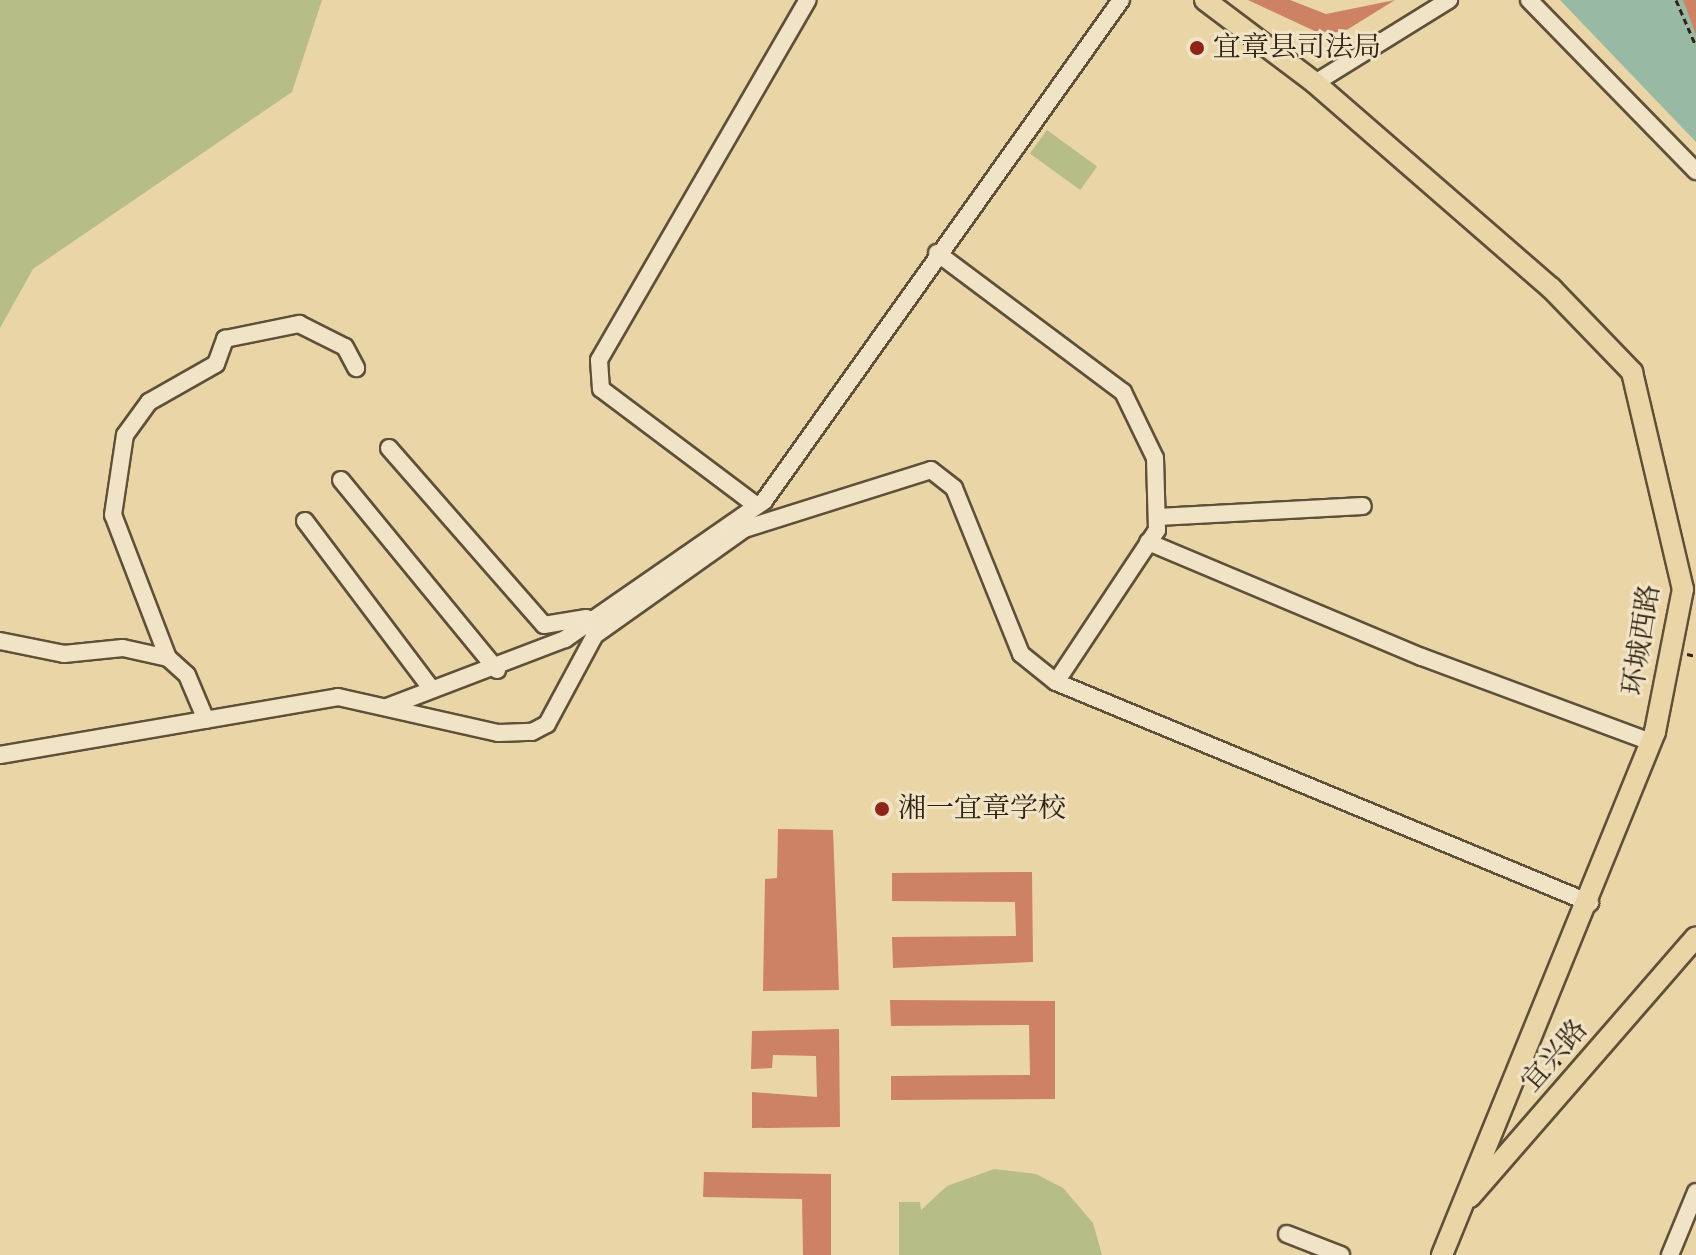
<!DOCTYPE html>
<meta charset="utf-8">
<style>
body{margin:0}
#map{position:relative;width:1696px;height:1255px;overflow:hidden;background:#ead5a7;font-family:"Libre Bodoni","Noto Serif SC",serif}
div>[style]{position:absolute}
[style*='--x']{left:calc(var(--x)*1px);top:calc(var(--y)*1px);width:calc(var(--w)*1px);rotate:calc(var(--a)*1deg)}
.green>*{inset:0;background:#b6bd87;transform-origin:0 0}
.water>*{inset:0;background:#98b9a3}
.building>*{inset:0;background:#cc8263}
.path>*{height:3px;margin-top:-1.5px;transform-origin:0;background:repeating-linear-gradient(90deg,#302314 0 6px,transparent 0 10px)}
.roads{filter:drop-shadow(2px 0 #5e5039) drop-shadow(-2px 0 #5e5039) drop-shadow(0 2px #5e5039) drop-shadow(0 -2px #5e5039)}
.minor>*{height:16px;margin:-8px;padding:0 8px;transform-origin:8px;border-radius:8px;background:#f1e4c6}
.major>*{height:20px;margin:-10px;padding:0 10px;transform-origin:10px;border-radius:10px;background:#ead5a7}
.dots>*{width:22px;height:22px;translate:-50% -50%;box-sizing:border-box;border:4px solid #f1e4c6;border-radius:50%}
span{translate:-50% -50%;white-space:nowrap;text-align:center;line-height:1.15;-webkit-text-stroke:6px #f1e4c6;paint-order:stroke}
.poi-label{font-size:28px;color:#302314}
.left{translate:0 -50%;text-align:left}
.street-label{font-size:28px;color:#302314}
</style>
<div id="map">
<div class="green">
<div style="clip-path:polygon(0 0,322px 0,292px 92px,33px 269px,0 328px)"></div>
<div style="left:1047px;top:130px;width:62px;height:29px;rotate:36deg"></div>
<div style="clip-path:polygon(994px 1169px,1036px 1174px,1063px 1188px,1093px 1223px,1102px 1255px,899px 1255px,899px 1202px,920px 1202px,921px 1210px,947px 1186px)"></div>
</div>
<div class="water">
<div style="clip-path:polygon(1560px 0,1688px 0,1696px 16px,1696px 142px)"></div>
</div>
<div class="building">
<div style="clip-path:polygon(1248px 0,1290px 0,1326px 14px,1395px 0,1345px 31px,1321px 34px)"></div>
<div style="clip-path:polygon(1683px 0,1696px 0,1696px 35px)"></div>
<div style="clip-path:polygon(778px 829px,833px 830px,839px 990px,763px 991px,765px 879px,777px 878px)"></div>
<div style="clip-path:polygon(1032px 872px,1033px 962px,893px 968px,892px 937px,1016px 936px,1015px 902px,892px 901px,892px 873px)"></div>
<div style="clip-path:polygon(890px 1000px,1055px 1001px,1055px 1099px,891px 1100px,891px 1076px,1030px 1075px,1029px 1025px,891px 1026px)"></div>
<div style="clip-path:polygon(839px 1029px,840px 1127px,752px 1128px,752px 1092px,817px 1097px,816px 1056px,773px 1055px,772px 1068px,751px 1069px,752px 1031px)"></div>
<div style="clip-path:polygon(704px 1172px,831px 1174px,831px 1255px,803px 1255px,802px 1199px,703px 1197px)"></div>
</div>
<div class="path">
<div style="--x:1676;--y:0;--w:50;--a:66.5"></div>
<div style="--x:1687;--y:654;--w:9;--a:13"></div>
<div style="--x:1543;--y:1048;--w:24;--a:42"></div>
</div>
<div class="roads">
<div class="minor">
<div style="--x:1529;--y:0;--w:239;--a:45.7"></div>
<div style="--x:1315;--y:83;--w:158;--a:-31.8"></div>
<div style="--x:937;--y:253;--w:232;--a:36.8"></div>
<div style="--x:1123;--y:392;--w:73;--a:64.1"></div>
<div style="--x:1155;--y:458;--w:72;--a:88.4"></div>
<div style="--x:1157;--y:530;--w:182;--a:123.6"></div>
<div style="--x:1056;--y:682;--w:578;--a:22.48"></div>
<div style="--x:389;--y:448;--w:235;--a:48.8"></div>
<div style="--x:544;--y:625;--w:43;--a:-9.5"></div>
<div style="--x:341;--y:480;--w:246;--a:50.6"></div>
<div style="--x:753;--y:503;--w:190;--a:-143.1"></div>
<div style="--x:601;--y:389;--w:29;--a:-94"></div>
<div style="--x:599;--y:360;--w:416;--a:-59.9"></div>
<div style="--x:1158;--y:517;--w:205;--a:-3.1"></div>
<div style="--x:305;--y:521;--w:208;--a:53"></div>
<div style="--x:1148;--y:542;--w:297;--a:22.8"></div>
<div style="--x:1422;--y:657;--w:244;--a:20.4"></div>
<div style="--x:0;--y:641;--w:65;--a:11.5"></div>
<div style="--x:64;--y:654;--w:59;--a:-5.8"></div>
<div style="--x:123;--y:648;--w:46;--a:12.5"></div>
<div style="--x:387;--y:707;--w:191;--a:-20.9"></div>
<div style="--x:565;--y:639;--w:242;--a:-34.7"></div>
<div style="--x:764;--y:501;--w:615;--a:-54.53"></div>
<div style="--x:206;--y:720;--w:49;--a:-112.9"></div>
<div style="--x:187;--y:675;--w:25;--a:-138"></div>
<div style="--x:168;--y:658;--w:153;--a:-111"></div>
<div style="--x:113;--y:515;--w:81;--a:-81.5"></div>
<div style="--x:125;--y:435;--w:41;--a:-54"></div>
<div style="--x:149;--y:402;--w:77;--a:-29.6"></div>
<div style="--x:216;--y:364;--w:27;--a:-70"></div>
<div style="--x:225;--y:339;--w:76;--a:-11.5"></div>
<div style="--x:299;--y:324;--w:51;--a:26.6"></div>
<div style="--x:345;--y:347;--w:24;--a:62"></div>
<div style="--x:0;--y:755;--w:343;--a:-9.7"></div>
<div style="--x:338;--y:697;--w:164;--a:12.7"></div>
<div style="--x:498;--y:733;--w:34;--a:-2"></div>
<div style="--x:532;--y:732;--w:17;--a:-28"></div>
<div style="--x:547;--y:724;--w:101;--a:-61.7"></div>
<div style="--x:595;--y:635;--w:183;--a:-35.4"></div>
<div style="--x:744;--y:529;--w:196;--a:-17.5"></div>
<div style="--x:931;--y:470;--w:29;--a:38"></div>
<div style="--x:954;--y:488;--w:179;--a:68"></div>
<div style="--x:1021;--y:654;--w:45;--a:38.7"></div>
<div style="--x:1287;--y:1234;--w:58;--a:21.3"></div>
<div style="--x:1670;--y:1255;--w:68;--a:-67.6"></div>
</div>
<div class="major">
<div style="--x:1205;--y:0;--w:138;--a:37"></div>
<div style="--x:1315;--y:83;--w:313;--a:41"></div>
<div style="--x:1551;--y:288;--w:117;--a:46"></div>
<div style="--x:1632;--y:372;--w:223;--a:76.8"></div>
<div style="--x:1683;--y:589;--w:146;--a:101.1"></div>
<div style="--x:1655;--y:732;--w:565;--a:112.16"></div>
<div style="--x:1470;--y:1197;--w:344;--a:-49"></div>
</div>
</div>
<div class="dots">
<div style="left:1197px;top:48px;background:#8f2418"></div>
<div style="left:882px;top:809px;background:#8f2418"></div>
</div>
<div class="poi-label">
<span class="left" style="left:1213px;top:48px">宜章县司法局</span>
<span class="left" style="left:898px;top:809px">湘一宜章学校</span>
</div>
<div class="street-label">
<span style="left:1642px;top:640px;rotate:-81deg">环城西路</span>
<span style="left:1555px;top:1056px;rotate:-49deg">宜兴路</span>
</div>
</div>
